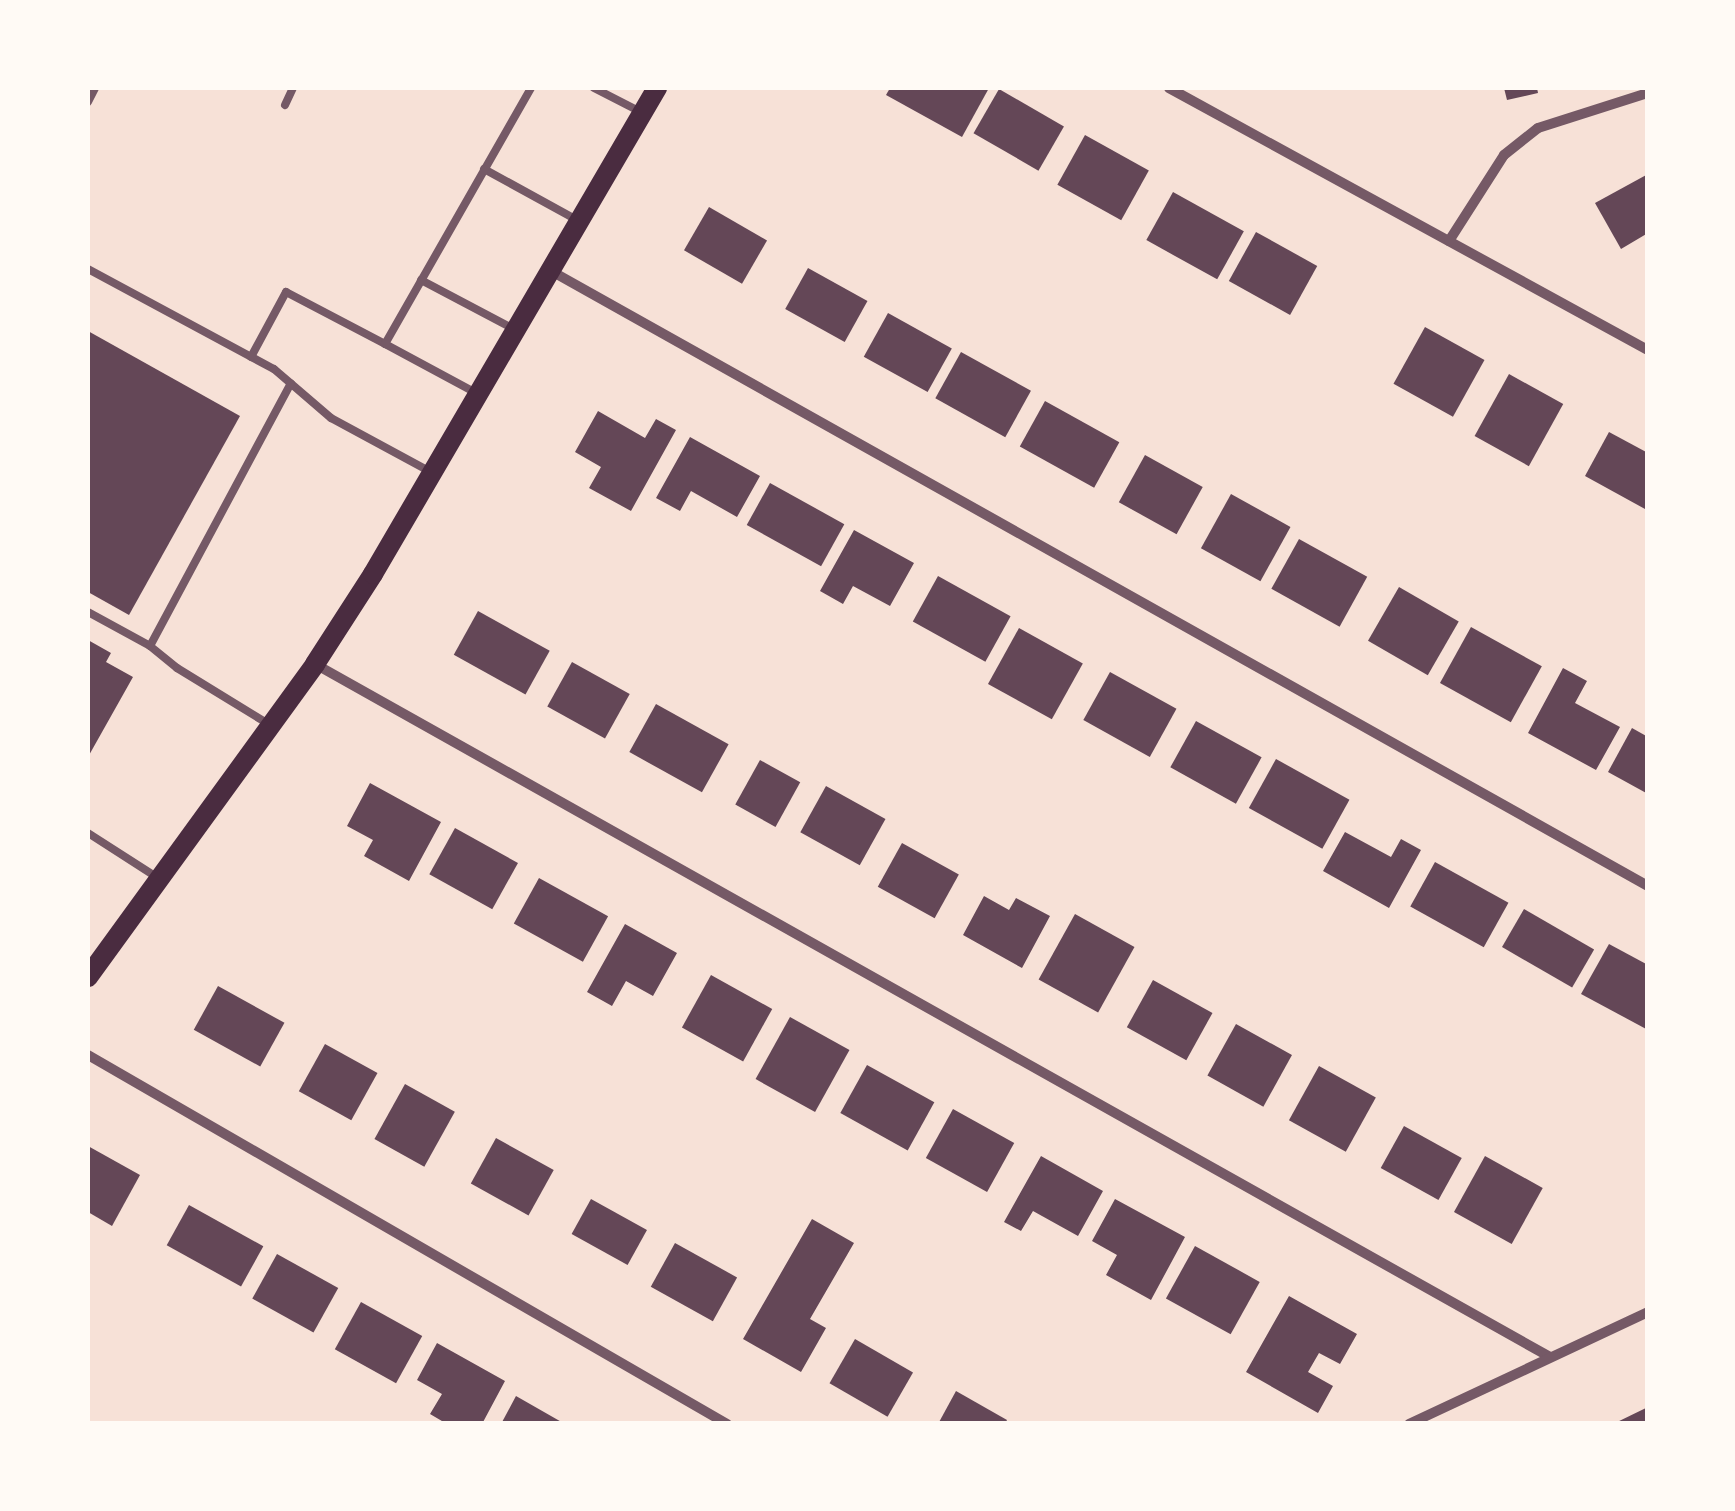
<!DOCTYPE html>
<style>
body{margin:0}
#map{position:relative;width:1735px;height:1511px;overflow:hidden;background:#f7e1d7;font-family:"Titillium Web",sans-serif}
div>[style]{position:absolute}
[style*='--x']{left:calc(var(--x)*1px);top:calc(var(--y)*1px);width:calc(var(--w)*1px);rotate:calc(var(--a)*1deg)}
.building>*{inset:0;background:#644757;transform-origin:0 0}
.service>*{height:8px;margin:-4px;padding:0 4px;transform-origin:4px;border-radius:4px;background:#755966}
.minor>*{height:10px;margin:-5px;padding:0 5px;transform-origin:5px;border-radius:5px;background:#755966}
.secondary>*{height:20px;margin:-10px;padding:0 10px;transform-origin:10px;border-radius:10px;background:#4a2c40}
span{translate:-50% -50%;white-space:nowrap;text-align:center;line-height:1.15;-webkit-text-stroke:10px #fffaf5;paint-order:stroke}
.frame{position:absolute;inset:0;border:90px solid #fffaf5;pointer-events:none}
</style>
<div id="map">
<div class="building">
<div style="clip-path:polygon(890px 88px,989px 88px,962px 137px,886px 95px)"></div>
<div style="clip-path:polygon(1504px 88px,1537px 88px,1538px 93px,1507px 100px)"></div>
<div style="left:999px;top:89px;width:75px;height:51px;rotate:30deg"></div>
<div style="left:1085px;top:135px;width:73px;height:57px;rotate:29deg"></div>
<div style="clip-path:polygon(1648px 174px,1648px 233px,1621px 249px,1595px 203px)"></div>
<div style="left:1173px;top:192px;width:81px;height:55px;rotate:29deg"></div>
<div style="left:709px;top:207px;width:67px;height:50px;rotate:30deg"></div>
<div style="left:1256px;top:232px;width:70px;height:56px;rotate:29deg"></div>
<div style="left:808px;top:268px;width:68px;height:47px;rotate:29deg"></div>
<div style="left:888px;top:313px;width:73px;height:50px;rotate:29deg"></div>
<div style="left:1425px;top:327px;width:68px;height:65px;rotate:29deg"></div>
<div style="clip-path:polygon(88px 331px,240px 416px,129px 615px,88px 592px)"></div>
<div style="left:961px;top:352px;width:80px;height:53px;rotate:29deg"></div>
<div style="left:1509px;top:374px;width:62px;height:71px;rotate:29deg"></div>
<div style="left:1045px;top:401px;width:85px;height:52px;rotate:29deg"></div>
<div style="clip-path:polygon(598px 411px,645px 438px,656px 419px,676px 430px,631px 511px,589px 488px,601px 467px,575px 452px)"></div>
<div style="clip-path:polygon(1609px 432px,1648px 453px,1645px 509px,1585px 476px)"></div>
<div style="clip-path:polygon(690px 437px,760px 476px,737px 517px,691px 491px,680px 511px,656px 498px)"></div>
<div style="left:1145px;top:455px;width:66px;height:54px;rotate:29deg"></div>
<div style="left:770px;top:483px;width:85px;height:48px;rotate:29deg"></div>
<div style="left:1231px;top:494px;width:68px;height:62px;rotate:29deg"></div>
<div style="clip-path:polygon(854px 530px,914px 563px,890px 606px,853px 586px,843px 604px,820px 591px)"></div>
<div style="left:1299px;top:539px;width:78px;height:57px;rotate:29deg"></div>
<div style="left:938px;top:576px;width:83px;height:52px;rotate:29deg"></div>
<div style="left:1399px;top:587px;width:69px;height:62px;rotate:30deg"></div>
<div style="left:478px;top:611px;width:82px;height:50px;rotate:29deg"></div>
<div style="left:1471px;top:627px;width:81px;height:64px;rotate:29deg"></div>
<div style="left:1019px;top:628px;width:73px;height:64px;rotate:29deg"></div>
<div style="clip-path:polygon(88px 640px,111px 653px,106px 662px,133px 677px,88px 757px)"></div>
<div style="left:572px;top:662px;width:66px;height:51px;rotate:29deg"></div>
<div style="clip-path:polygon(1563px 668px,1587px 681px,1575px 703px,1620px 727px,1596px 770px,1528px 733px)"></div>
<div style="left:1110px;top:672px;width:76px;height:55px;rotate:29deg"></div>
<div style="left:656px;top:704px;width:83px;height:55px;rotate:29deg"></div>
<div style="left:1196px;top:721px;width:75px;height:53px;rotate:29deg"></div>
<div style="clip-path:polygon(1632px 728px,1648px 737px,1648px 794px,1608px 772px)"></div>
<div style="left:1276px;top:759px;width:84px;height:56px;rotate:29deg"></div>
<div style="left:760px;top:760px;width:46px;height:51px;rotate:29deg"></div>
<div style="clip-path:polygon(370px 783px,441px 822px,409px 881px,364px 856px,373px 840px,347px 826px)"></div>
<div style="left:826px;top:786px;width:68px;height:53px;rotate:29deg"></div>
<div style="left:455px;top:828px;width:72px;height:53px;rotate:29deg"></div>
<div style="clip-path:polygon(1345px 832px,1391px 857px,1401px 839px,1421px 850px,1389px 908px,1323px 871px)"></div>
<div style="left:902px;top:843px;width:65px;height:50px;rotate:29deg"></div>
<div style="left:1435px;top:862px;width:84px;height:51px;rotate:29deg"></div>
<div style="left:539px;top:878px;width:79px;height:52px;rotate:29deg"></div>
<div style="clip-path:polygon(984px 896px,1009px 910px,1016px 898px,1050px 916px,1022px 968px,963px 935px)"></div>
<div style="left:1524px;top:909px;width:81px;height:44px;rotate:30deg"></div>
<div style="left:1075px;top:914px;width:68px;height:75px;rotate:29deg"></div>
<div style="clip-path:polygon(625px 924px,677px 953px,653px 996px,626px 981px,612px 1006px,587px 992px)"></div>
<div style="clip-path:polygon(1609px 944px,1648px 965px,1648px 1030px,1581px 994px)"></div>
<div style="left:711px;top:975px;width:70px;height:60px;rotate:29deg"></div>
<div style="left:1153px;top:980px;width:68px;height:54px;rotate:29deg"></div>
<div style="left:218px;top:986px;width:76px;height:50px;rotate:29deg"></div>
<div style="left:790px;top:1017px;width:68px;height:71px;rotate:29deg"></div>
<div style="left:1236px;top:1024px;width:64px;height:59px;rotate:29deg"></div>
<div style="left:325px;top:1044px;width:60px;height:54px;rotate:29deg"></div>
<div style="left:867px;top:1065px;width:77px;height:55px;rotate:29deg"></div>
<div style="left:1319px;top:1066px;width:65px;height:62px;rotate:29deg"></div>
<div style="left:405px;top:1084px;width:57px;height:63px;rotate:29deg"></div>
<div style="left:953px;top:1109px;width:70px;height:56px;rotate:29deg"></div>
<div style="left:1404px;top:1126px;width:66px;height:48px;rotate:29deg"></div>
<div style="left:496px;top:1138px;width:66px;height:52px;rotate:29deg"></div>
<div style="clip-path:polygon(88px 1146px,140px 1175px,112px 1226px,88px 1212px)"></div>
<div style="clip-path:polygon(1041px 1156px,1103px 1191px,1078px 1236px,1033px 1211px,1021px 1231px,1004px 1222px)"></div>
<div style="left:1485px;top:1156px;width:66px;height:64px;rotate:29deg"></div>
<div style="left:591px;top:1199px;width:64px;height:40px;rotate:29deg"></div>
<div style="clip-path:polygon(1115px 1199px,1185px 1237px,1151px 1300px,1106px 1275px,1117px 1255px,1092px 1241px)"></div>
<div style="left:189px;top:1205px;width:85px;height:46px;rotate:29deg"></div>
<div style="clip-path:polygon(812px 1219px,854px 1243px,810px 1319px,826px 1328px,801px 1372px,743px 1339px)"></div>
<div style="left:675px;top:1243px;width:71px;height:50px;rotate:29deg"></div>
<div style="left:1195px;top:1246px;width:74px;height:60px;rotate:29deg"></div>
<div style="left:277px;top:1254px;width:70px;height:51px;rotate:29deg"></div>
<div style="clip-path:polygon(1289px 1296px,1357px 1334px,1340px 1364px,1319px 1353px,1308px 1372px,1333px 1386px,1318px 1413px,1246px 1372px)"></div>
<div style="left:361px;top:1302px;width:70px;height:54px;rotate:29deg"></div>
<div style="left:855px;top:1339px;width:67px;height:51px;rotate:30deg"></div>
<div style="clip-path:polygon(437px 1343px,505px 1381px,482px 1424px,447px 1424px,430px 1414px,442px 1394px,417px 1380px)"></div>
<div style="clip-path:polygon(956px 1391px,1007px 1420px,1005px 1424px,938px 1424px)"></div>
<div style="clip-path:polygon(516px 1396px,565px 1424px,501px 1424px)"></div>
<div style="clip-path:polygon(1648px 1407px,1648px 1424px,1613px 1424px)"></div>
</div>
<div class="service">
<div style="--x:594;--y:88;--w:51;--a:27.1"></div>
<div style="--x:88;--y:102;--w:16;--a:-63"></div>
<div style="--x:285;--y:105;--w:19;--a:-65"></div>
<div style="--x:484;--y:169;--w:106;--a:28.7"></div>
<div style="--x:88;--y:269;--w:211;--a:28.3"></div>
<div style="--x:274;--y:369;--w:75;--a:40.7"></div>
<div style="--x:331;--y:418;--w:114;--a:28.4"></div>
<div style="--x:421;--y:280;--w:105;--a:27.8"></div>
<div style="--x:251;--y:357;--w:74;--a:-61.7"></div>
<div style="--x:286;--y:292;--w:112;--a:27.7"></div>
<div style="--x:478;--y:394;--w:106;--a:-151.7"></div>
<div style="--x:385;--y:344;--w:295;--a:-60.3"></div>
<div style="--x:88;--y:612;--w:71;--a:28.7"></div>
<div style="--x:150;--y:646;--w:35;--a:39"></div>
<div style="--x:177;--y:668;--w:109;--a:31.5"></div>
<div style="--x:150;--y:646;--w:298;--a:-61.8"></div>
<div style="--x:88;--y:833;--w:83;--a:32.7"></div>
</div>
<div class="minor">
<div style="--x:1169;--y:88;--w:546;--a:28.68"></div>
<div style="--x:1449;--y:241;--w:102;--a:-57.4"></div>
<div style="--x:1504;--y:155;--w:43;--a:-38.5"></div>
<div style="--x:1538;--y:128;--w:115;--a:-17.7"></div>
<div style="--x:553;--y:272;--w:1255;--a:29.28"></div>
<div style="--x:315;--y:664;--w:1416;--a:29.3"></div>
<div style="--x:88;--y:1055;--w:738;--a:30"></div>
<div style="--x:1409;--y:1424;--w:264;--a:-25.1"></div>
</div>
<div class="secondary">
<div style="--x:88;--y:977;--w:387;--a:-54"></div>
<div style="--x:315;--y:664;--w:107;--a:-57.2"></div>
<div style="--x:373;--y:574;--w:563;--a:-59.7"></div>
</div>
<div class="frame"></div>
</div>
